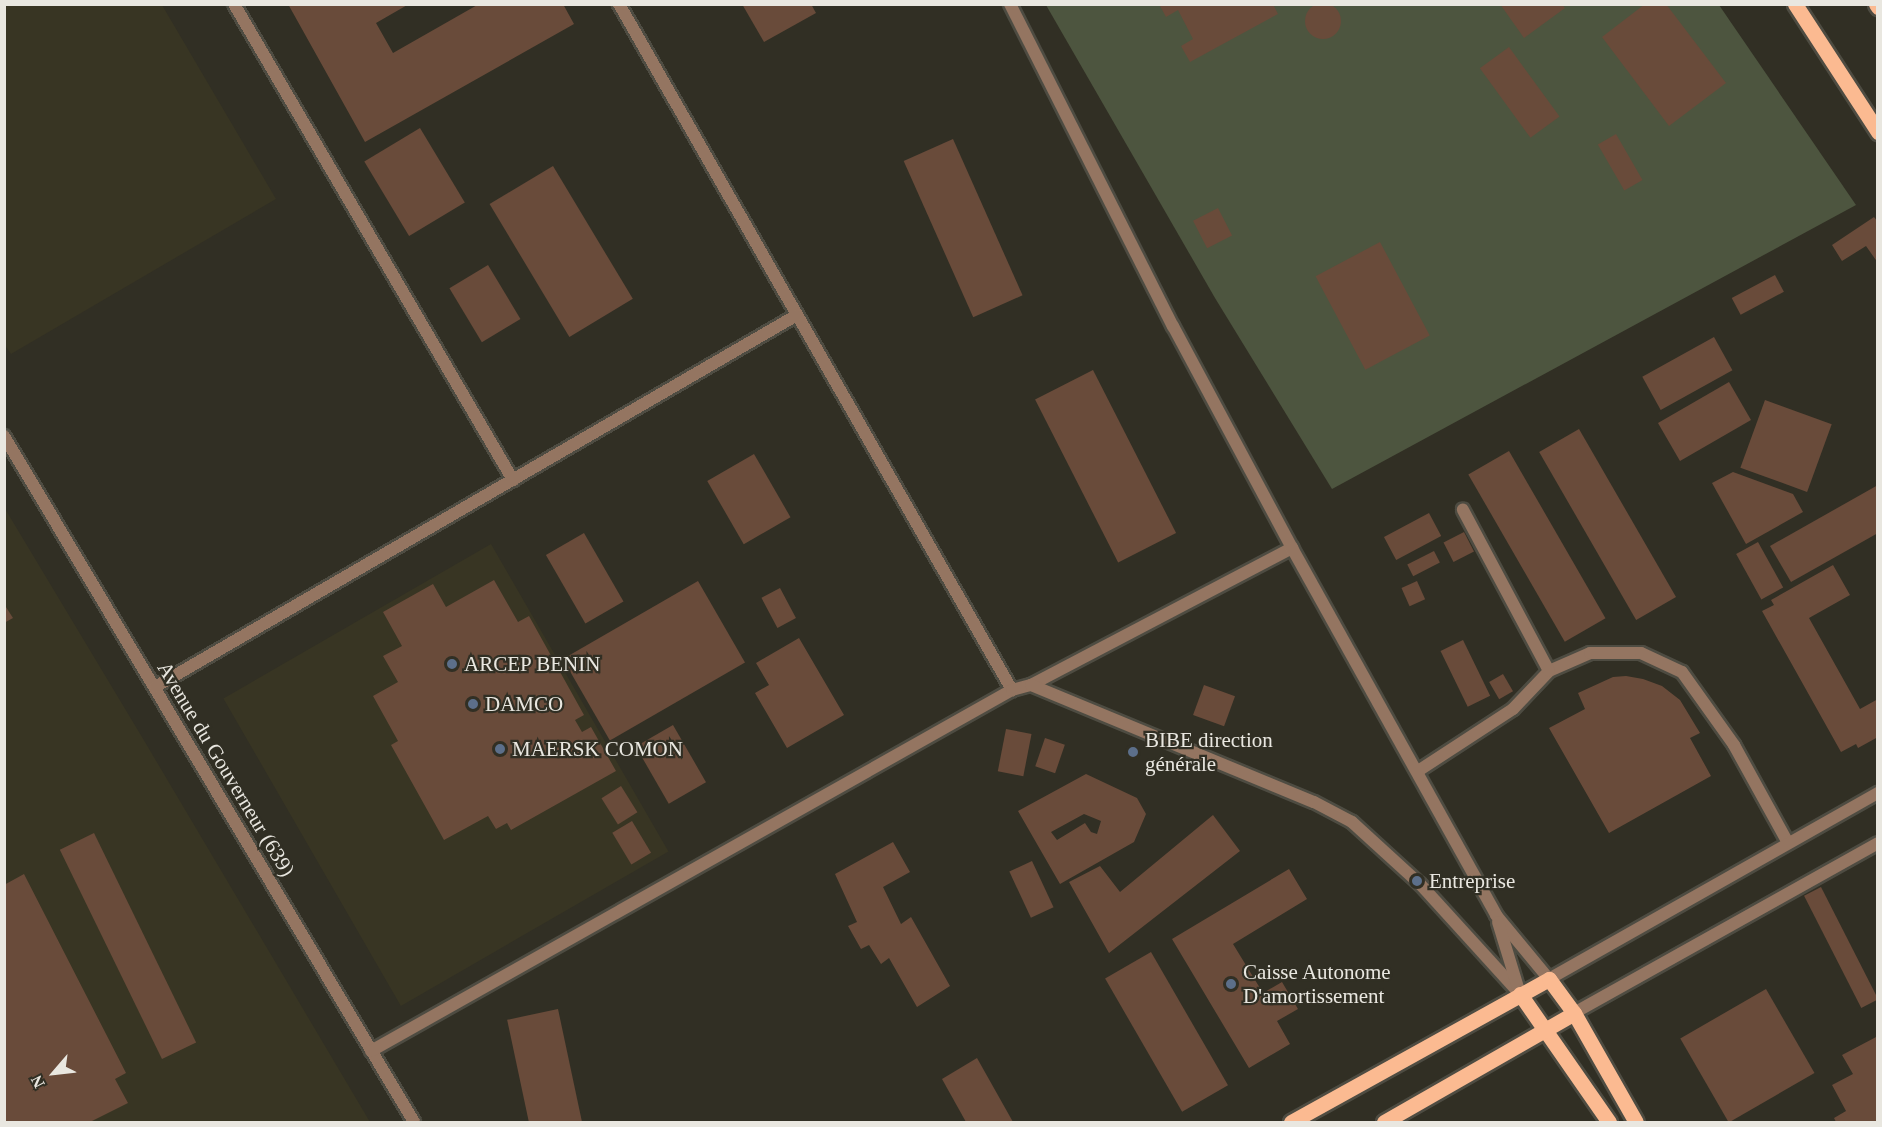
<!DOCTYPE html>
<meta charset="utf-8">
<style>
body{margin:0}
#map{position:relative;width:1882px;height:1127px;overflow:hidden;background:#312f24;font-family:"Times New Roman",serif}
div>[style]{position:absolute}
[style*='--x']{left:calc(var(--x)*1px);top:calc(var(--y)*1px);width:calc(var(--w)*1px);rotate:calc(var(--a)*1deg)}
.built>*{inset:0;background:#383523;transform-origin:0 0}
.green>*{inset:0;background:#4d553f}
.building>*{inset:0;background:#694b3a;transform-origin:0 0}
.round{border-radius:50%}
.roads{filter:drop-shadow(2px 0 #4e4c42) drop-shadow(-2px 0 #4e4c42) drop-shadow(0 2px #4e4c42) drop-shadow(0 -2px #4e4c42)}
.service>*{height:12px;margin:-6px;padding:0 6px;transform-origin:6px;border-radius:6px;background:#947561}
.minor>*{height:12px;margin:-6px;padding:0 6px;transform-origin:6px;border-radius:6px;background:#947561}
.tertiary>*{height:12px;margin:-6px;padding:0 6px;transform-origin:6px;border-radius:6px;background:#947561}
.primary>*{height:15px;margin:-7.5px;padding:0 7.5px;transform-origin:7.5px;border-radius:7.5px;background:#fbba91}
.dots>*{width:16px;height:16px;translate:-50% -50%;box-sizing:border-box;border:3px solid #312f24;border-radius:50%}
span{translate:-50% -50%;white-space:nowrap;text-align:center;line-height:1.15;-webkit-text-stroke:4.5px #312f24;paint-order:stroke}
.poi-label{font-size:21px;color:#e9e7e0}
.left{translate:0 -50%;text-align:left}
.street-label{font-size:21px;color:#e9e7e0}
.frame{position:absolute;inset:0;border:6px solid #e9e7e0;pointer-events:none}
.north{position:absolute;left:24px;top:1043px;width:60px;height:60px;-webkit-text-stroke:4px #312f24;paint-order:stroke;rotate:242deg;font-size:16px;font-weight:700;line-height:24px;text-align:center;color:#e9e7e0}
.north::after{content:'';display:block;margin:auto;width:21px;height:27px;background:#e9e7e0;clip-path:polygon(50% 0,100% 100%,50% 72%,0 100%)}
</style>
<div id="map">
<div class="built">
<div style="clip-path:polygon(4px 5px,162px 5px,276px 199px,11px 354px,4px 344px)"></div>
<div style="clip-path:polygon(4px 507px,142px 737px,370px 1122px,5px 1122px)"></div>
<div style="left:491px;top:544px;width:355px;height:309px;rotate:60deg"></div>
</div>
<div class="green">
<div style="clip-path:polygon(1046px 5px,1719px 5px,1856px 205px,1332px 489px,1215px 298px)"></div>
</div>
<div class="building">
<div class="round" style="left:1305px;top:3px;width:36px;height:36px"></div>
<div style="clip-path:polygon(288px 4px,409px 4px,376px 23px,393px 53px,479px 4px,563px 4px,574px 24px,365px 142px)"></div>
<div style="clip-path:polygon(742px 4px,811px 4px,816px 13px,764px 42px)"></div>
<div style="clip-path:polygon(1159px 4px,1273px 4px,1278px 14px,1190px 62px,1181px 46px,1193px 39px,1178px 10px,1166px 17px)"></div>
<div style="clip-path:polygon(1500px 4px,1562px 4px,1565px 8px,1524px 38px)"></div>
<div style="clip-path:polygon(1645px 4px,1666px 4px,1726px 83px,1669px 126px,1602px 37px)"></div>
<div style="left:1509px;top:47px;width:86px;height:36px;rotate:54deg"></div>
<div style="left:420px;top:128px;width:87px;height:65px;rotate:59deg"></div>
<div style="left:1616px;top:134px;width:53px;height:21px;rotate:60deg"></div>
<div style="left:953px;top:139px;width:171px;height:54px;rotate:66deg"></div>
<div style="left:553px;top:166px;width:155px;height:74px;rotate:59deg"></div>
<div style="left:1218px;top:208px;width:31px;height:28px;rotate:63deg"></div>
<div style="clip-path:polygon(1874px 217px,1878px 222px,1878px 263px,1866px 246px,1842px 261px,1832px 245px)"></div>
<div style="left:1380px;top:242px;width:106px;height:73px;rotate:62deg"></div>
<div style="left:488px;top:265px;width:63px;height:45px;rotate:59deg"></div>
<div style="left:1775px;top:275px;width:19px;height:49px;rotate:62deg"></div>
<div style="left:1714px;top:337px;width:38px;height:82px;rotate:61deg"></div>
<div style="left:1093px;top:370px;width:183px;height:65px;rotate:63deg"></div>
<div style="left:1729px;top:382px;width:44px;height:82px;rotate:60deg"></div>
<div style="left:1765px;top:400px;width:71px;height:72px;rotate:20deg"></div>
<div style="left:1579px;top:429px;width:194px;height:46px;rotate:60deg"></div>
<div style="left:1509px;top:451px;width:193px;height:47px;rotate:60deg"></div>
<div style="left:754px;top:454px;width:73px;height:54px;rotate:60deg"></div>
<div style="clip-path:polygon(1733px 472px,1793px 494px,1803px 512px,1746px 544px,1712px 483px)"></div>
<div style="clip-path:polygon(1878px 485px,1878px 533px,1791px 582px,1770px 546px)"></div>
<div style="left:1429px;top:513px;width:26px;height:51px;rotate:62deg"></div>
<div style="left:1464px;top:532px;width:22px;height:23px;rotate:63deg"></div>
<div style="left:584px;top:533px;width:79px;height:44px;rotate:60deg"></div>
<div style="left:1758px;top:542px;width:52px;height:25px;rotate:61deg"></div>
<div style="left:1434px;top:551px;width:13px;height:30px;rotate:63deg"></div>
<div style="clip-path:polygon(1833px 565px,1850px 595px,1809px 618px,1860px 709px,1878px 699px,1878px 737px,1858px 748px,1856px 744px,1841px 752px,1762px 611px,1774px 605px,1771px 600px)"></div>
<div style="clip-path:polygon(494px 580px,518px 622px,529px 616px,584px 715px,575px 720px,582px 732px,591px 727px,616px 771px,511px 830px,507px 823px,496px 829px,488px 816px,444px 840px,391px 745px,398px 741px,373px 696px,398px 682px,383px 656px,402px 646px,383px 612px,433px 584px,446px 607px)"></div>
<div style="left:698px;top:581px;width:94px;height:156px;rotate:60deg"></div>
<div style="left:1417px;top:581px;width:20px;height:17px;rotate:66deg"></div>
<div style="left:780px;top:588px;width:34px;height:21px;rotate:62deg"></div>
<div style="clip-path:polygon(4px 604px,13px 618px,4px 623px)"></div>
<div style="clip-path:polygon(799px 638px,844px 715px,787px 748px,755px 693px,769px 685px,756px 663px)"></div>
<div style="left:1463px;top:640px;width:62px;height:25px;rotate:64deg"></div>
<div style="left:1503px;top:674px;width:20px;height:16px;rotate:60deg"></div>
<div style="clip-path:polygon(1626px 676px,1643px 679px,1662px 686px,1680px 700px,1700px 733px,1690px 738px,1711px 776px,1609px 833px,1549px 728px,1585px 709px,1578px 693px,1613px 677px)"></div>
<div style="left:1204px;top:685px;width:33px;height:32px;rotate:20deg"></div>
<div style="left:673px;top:725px;width:66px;height:43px;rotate:60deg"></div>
<div style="left:1006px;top:729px;width:26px;height:43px;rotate:11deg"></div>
<div style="left:1045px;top:738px;width:21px;height:30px;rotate:19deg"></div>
<div style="clip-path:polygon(evenodd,1086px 774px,1137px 798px,1146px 814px,1134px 842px,1060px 884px,1018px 811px,1086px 774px,1084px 814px,1101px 821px,1097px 834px,1091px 832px,1085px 823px,1057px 840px,1051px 832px,1084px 814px)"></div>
<div style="left:621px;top:786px;width:31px;height:23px;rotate:58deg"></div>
<div style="clip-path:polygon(1213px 815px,1240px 851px,1109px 953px,1069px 882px,1100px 866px,1120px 892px)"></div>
<div style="left:632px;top:821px;width:37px;height:23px;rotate:59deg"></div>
<div style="left:94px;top:833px;width:233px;height:38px;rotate:64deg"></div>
<div style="clip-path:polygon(893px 842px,910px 872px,883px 887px,901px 924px,911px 917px,950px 986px,917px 1007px,889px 958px,881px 964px,869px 945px,861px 949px,848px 926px,857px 922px,835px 874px)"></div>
<div style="left:1032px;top:861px;width:51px;height:25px;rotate:65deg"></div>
<div style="clip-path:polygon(1289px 869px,1307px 899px,1233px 944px,1263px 993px,1282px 982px,1298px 1009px,1277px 1021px,1290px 1044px,1249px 1068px,1172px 939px)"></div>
<div style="clip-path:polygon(24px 874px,126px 1073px,115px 1079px,128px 1103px,90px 1122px,4px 1122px,4px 885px)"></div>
<div style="left:1821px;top:887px;width:126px;height:19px;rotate:63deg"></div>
<div style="left:1151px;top:952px;width:154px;height:53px;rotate:60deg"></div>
<div style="left:1766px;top:989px;width:97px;height:99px;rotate:60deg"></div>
<div style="left:558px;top:1009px;width:116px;height:52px;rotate:78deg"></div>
<div style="clip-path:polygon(1878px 1036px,1878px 1122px,1836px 1122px,1834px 1118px,1846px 1111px,1832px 1085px,1853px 1074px,1842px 1055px)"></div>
<div style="clip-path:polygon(977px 1058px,1013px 1122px,966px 1122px,942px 1079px)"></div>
</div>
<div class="roads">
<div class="service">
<div style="--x:1549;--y:671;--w:45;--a:-23.7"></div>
<div style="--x:1590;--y:653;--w:51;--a:0"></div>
<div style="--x:1641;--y:653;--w:45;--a:24.9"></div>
<div style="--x:1682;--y:672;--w:90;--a:54.5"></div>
<div style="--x:1734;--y:745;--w:112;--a:61.1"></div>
<div style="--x:1031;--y:685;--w:295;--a:-27.7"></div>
<div style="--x:1418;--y:771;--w:113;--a:-33.1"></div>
<div style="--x:1513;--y:709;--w:52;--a:-46.5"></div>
<div style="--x:1549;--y:671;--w:183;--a:-118.1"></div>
</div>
<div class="minor">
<div style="--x:234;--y:4;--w:552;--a:59.62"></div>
<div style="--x:619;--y:4;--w:791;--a:60.19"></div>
<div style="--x:4;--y:436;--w:799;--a:59.13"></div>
<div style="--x:155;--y:687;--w:742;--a:-30.09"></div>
<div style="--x:371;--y:1051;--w:736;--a:-29.39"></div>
<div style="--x:1012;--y:690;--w:20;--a:-15"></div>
<div style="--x:1031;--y:685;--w:306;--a:22.5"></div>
<div style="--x:1314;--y:802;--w:43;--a:27.8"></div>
<div style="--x:1352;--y:822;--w:92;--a:42.4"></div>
<div style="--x:1420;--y:884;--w:149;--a:47.7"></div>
</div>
<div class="tertiary">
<div style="--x:1010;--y:4;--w:361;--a:63.2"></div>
<div style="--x:1173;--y:326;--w:252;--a:61.8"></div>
<div style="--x:1292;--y:548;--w:420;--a:60.9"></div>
<div style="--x:1496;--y:915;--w:83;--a:50.4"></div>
<div style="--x:1549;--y:979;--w:378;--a:-29.5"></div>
<div style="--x:1498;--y:922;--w:75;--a:73"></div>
<div style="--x:1574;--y:1013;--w:348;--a:-29.2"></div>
</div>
<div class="primary">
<div style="--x:1795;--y:4;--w:153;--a:57"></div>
<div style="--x:1876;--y:4;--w:4;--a:56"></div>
<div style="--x:1520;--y:994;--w:156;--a:55.2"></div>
<div style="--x:1291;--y:1122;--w:295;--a:-29"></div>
<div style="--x:1549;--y:979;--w:42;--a:53.7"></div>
<div style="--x:1574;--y:1013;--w:125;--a:60.4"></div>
<div style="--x:1384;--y:1122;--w:219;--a:-29.8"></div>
</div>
</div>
<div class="dots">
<div style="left:452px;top:664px;background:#5c6f8a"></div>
<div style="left:473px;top:704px;background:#5c6f8a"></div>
<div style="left:500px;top:749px;background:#5c6f8a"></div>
<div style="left:1133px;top:752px;background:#5c6f8a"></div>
<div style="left:1417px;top:881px;background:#5c6f8a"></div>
<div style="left:1231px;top:984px;background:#5c6f8a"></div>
</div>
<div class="poi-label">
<span class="left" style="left:464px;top:664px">ARCEP BENIN</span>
<span class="left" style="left:485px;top:704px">DAMCO</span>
<span class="left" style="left:1145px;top:752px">BIBE direction<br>générale</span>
<span class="left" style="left:512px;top:749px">MAERSK COMON</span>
<span class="left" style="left:1429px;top:881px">Entreprise</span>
<span class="left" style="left:1243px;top:984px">Caisse Autonome<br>D'amortissement</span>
</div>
<div class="street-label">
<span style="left:226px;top:769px;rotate:59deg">Avenue du Gouverneur (639)</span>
</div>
<div class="frame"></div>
<div class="north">N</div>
</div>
